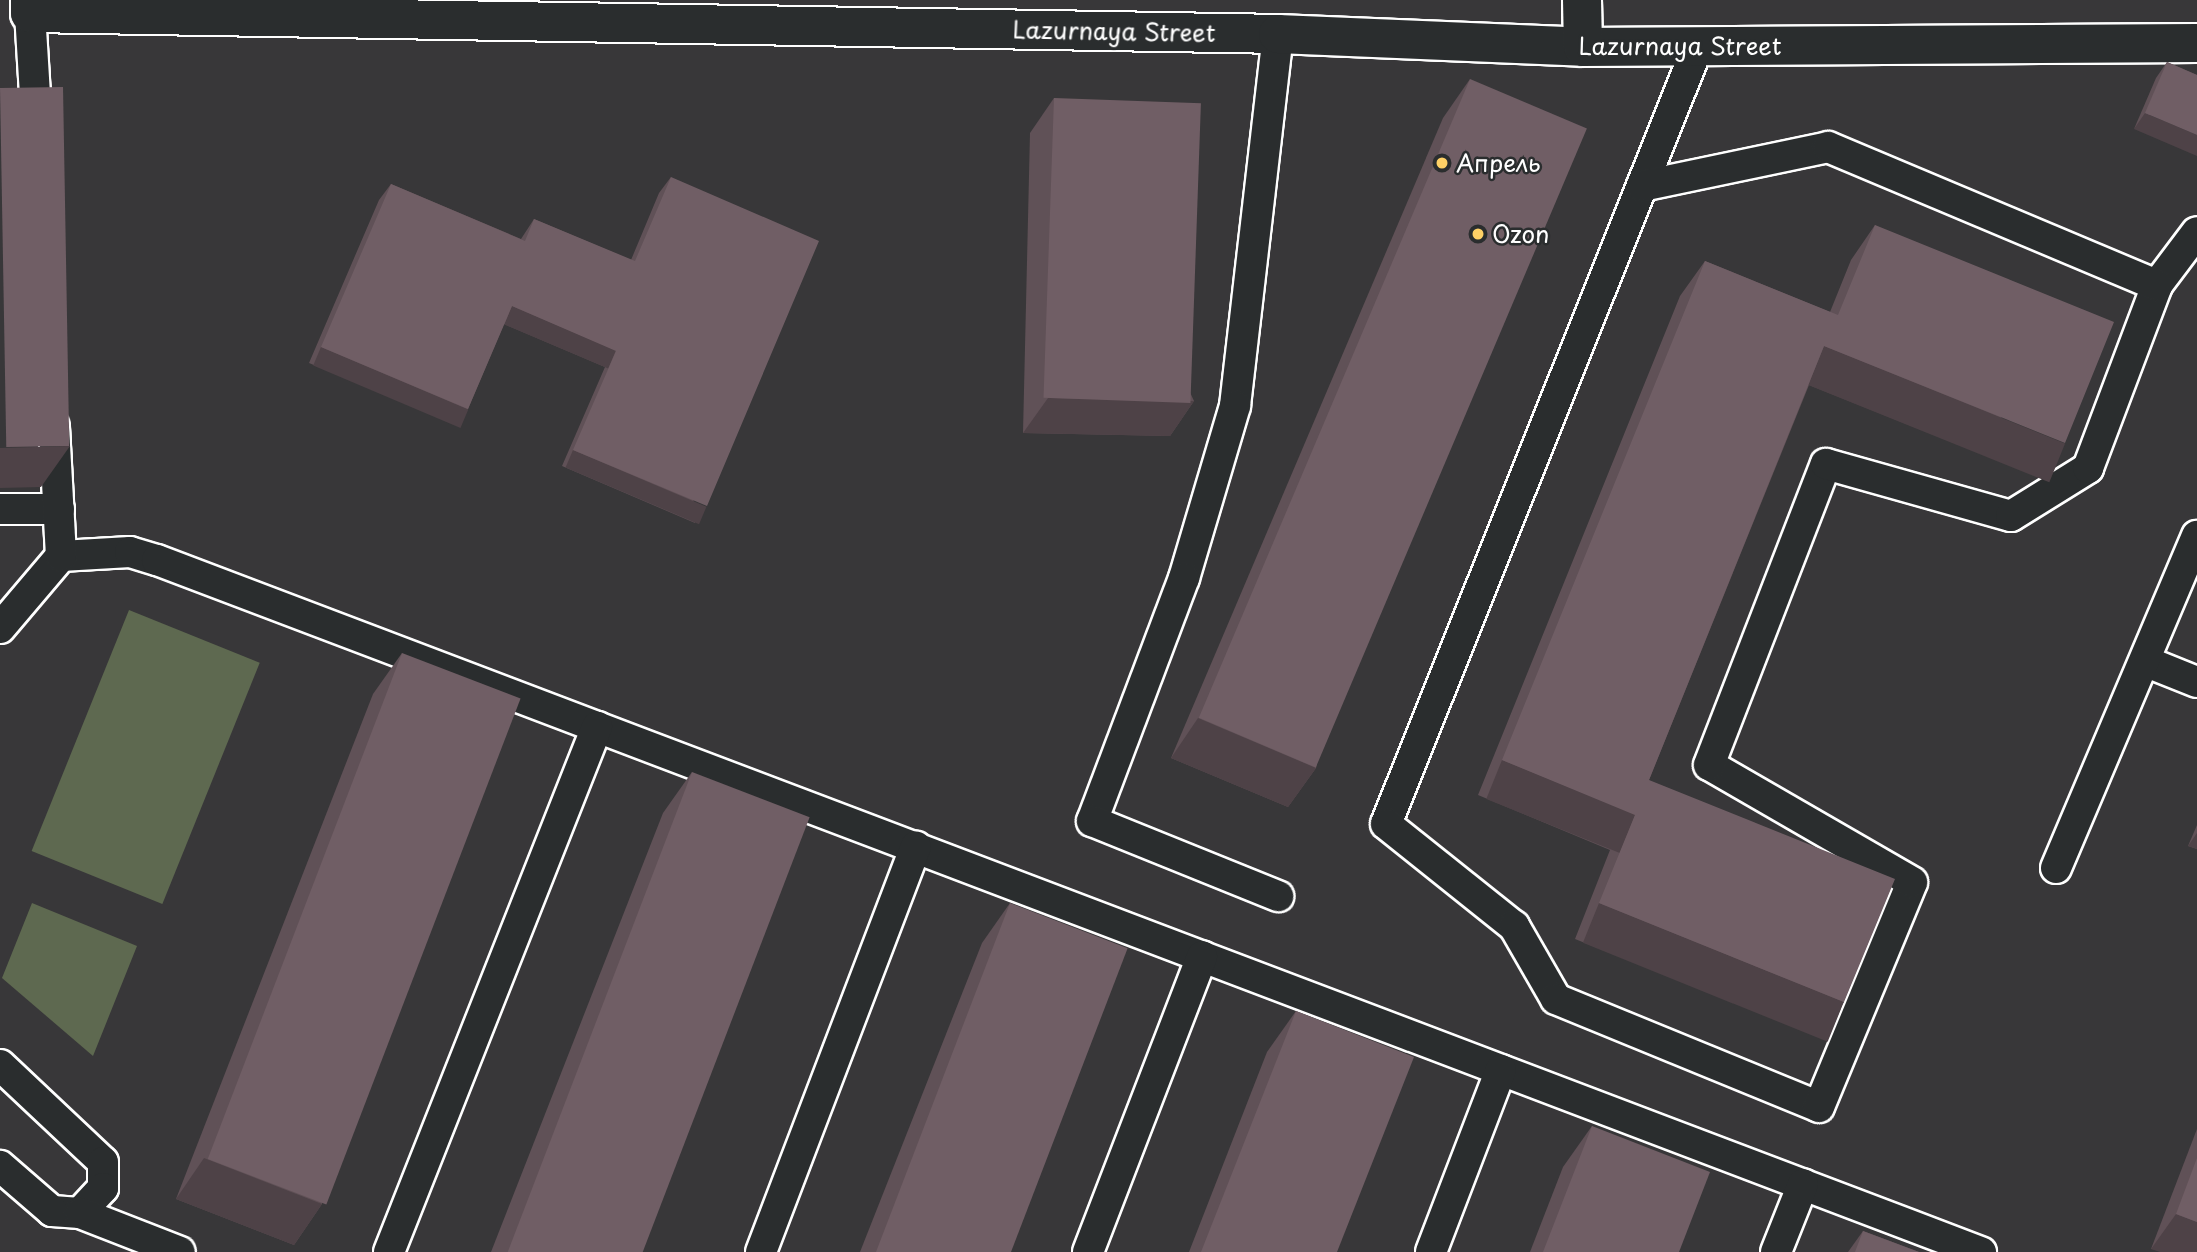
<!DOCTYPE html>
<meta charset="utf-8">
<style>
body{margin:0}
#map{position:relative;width:2197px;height:1252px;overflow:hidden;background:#383739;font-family:"Playpen Sans",sans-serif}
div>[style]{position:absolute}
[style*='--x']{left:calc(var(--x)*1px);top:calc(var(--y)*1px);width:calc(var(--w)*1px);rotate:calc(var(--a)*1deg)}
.green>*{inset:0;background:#5e6950;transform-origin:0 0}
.roads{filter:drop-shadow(2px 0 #fff) drop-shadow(-2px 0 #fff) drop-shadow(0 2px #fff) drop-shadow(0 -2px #fff)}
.service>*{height:30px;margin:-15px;padding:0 15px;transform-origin:15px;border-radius:15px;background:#2a2d2e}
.minor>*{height:38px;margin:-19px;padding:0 19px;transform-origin:19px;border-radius:19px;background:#2a2d2e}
.wall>*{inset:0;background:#605157}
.shaded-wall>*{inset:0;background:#4e4247;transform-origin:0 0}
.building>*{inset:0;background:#705e65;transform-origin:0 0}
.dots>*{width:19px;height:19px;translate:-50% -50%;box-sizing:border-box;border:4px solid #2a2d2e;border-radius:50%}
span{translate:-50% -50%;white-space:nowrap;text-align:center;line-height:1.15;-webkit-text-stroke:5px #2a2d2e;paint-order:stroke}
.street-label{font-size:24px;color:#fff}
.poi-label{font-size:24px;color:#fff}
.left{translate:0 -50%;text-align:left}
</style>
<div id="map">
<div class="green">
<div style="left:129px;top:610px;width:141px;height:260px;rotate:22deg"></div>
<div style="clip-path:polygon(32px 903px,137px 946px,93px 1056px,2px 978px)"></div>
</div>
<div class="roads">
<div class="service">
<div style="--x:30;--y:13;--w:115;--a:86.5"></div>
<div style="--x:1278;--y:34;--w:374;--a:96.6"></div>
<div style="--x:1235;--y:406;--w:179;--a:106.5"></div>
<div style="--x:1184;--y:578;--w:260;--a:110.7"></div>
<div style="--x:1092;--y:821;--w:201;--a:22"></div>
<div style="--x:1698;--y:46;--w:838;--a:111.85"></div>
<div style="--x:1386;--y:824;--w:164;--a:38.6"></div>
<div style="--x:1514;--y:926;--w:84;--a:60.1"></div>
<div style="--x:1556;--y:999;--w:284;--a:22.3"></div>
<div style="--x:1819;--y:1107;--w:243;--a:-67.5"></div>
<div style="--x:1912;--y:882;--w:234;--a:-150"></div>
<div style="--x:1709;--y:765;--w:323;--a:-68.8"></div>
<div style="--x:1826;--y:464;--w:192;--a:15.7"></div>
<div style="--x:2011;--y:516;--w:91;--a:-31.9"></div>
<div style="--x:2088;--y:468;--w:196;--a:-69.3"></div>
<div style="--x:2157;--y:285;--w:66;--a:-53"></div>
<div style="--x:1642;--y:186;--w:190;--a:-11.8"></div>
<div style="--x:1828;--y:147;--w:357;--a:22.8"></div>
<div style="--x:0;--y:509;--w:59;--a:0"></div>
<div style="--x:61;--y:556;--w:69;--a:-3.3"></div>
<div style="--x:130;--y:552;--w:28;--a:17"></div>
<div style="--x:157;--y:560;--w:1951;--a:20.78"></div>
<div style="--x:0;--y:628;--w:94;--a:-49.7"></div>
<div style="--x:61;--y:556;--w:130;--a:-93.1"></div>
<div style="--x:2147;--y:662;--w:54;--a:21.8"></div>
<div style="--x:2056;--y:868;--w:361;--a:-67"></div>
<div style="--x:0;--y:1065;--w:141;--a:43.3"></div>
<div style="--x:103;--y:1162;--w:26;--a:90"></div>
<div style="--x:103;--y:1188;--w:34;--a:133"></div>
<div style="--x:80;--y:1213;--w:28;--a:-176"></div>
<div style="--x:52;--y:1211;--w:69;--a:-139.1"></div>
<div style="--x:80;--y:1213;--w:107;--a:21.3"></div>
<div style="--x:389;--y:1252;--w:565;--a:-68.39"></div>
<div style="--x:761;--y:1252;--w:434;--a:-69.1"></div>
<div style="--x:1088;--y:1252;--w:317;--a:-68.9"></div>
<div style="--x:1431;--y:1252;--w:195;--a:-69"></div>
<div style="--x:1776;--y:1252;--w:73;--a:-68.3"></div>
</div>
<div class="minor">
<div style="--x:30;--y:0;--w:13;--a:90"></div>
<div style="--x:30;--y:13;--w:1248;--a:0.96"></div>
<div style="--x:1278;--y:34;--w:305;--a:2.4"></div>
<div style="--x:1583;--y:47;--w:614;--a:-0.37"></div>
<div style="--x:1582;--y:0;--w:47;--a:88.8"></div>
</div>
</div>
<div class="wall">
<div style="clip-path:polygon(2167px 62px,2197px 75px,2134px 129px,2156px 78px)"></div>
<div style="clip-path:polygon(1470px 79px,1316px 768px,1288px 807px,1171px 758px,1443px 118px)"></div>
<div style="clip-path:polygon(1054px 98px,1194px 401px,1170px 436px,1023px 433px,1030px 133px)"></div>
<div style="clip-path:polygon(671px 177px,695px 523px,562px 466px,605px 367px,504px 324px,468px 409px,457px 425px,309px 363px,379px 200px,391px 184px,521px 239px,534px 219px,631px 260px,659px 193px)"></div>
<div style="clip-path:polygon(1875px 225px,2041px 478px,1809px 385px,1649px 780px,1844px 1002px,1820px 1037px,1575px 939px,1610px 850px,1478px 795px,1680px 296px,1705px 261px,1830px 312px,1851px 260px)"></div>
<div style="clip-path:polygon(402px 653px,322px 1204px,294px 1245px,176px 1199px,373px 694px)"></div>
<div style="clip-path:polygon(692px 772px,640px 1252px,491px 1252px,663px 813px)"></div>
<div style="clip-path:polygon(2197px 825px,2197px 849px,2188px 846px)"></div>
<div style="clip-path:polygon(1010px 903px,1009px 1252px,860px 1252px,982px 943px)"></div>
<div style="clip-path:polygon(1296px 1011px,1337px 1252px,1189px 1252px,1267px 1052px)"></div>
<div style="clip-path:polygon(1592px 1126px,1679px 1252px,1530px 1252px,1563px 1167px)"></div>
<div style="clip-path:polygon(2197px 1129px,2197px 1252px,2151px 1249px)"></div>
<div style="clip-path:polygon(1863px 1231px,1919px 1252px,1848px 1252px)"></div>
</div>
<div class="shaded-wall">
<div style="clip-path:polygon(2145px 113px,2197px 135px,2197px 156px,2134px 129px)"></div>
<div style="left:512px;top:306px;width:113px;height:20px;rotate:23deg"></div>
<div style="left:1824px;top:346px;width:260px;height:42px;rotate:22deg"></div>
<div style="left:321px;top:347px;width:160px;height:20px;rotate:23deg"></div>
<div style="clip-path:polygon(1048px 398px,1194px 401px,1170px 436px,1023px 433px)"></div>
<div style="clip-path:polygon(70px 446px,41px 487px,0 488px,0 448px)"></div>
<div style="left:573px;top:450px;width:145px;height:19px;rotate:23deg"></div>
<div style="clip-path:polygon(1198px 718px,1316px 768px,1288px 807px,1171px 758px)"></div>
<div style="left:1502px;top:760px;width:144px;height:42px;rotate:22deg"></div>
<div style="clip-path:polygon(2197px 833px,2197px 849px,2188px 846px)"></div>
<div style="left:1599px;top:903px;width:264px;height:43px;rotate:22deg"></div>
<div style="clip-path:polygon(204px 1158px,322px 1204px,294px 1245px,176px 1199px)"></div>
<div style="clip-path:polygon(2176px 1214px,2197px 1222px,2197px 1252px,2160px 1252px,2151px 1249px)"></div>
</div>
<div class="building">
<div style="clip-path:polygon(2167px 62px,2197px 75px,2197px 135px,2145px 113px)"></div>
<div style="left:1470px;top:79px;width:127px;height:694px;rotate:23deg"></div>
<div style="left:63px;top:87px;width:359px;height:63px;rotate:89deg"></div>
<div style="left:1054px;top:98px;width:147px;height:300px;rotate:2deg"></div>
<div style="clip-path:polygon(671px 177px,819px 241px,707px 506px,573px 450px,616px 351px,512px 306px,468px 409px,321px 347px,391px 184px,525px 241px,534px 219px,635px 261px)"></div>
<div style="clip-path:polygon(1875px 225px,2114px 322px,2065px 443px,1824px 346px,1649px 780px,1895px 879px,1844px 1002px,1599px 903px,1635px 815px,1502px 760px,1705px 261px,1838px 315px)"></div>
<div style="left:402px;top:653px;width:127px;height:542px;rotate:21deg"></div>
<div style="left:692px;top:772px;width:126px;height:516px;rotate:21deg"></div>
<div style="left:1010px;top:903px;width:126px;height:375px;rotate:21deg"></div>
<div style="clip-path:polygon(1296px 1011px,1414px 1057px,1337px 1252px,1201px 1252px)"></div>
<div style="clip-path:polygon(1592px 1126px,1710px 1172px,1679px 1252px,1543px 1252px)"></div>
<div style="clip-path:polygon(2197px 1158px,2197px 1222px,2176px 1214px)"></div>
<div style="clip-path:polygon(1863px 1231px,1919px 1252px,1855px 1252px)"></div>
</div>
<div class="dots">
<div style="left:1442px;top:163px;background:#ffd166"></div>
<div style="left:1478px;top:234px;background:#ffd166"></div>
</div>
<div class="street-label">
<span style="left:1114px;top:31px;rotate:1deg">Lazurnaya Street</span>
<span style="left:1680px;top:46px">Lazurnaya Street</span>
</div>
<div class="poi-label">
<span class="left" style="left:1456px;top:163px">Апрель</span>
<span class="left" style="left:1492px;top:234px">Ozon</span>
</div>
</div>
